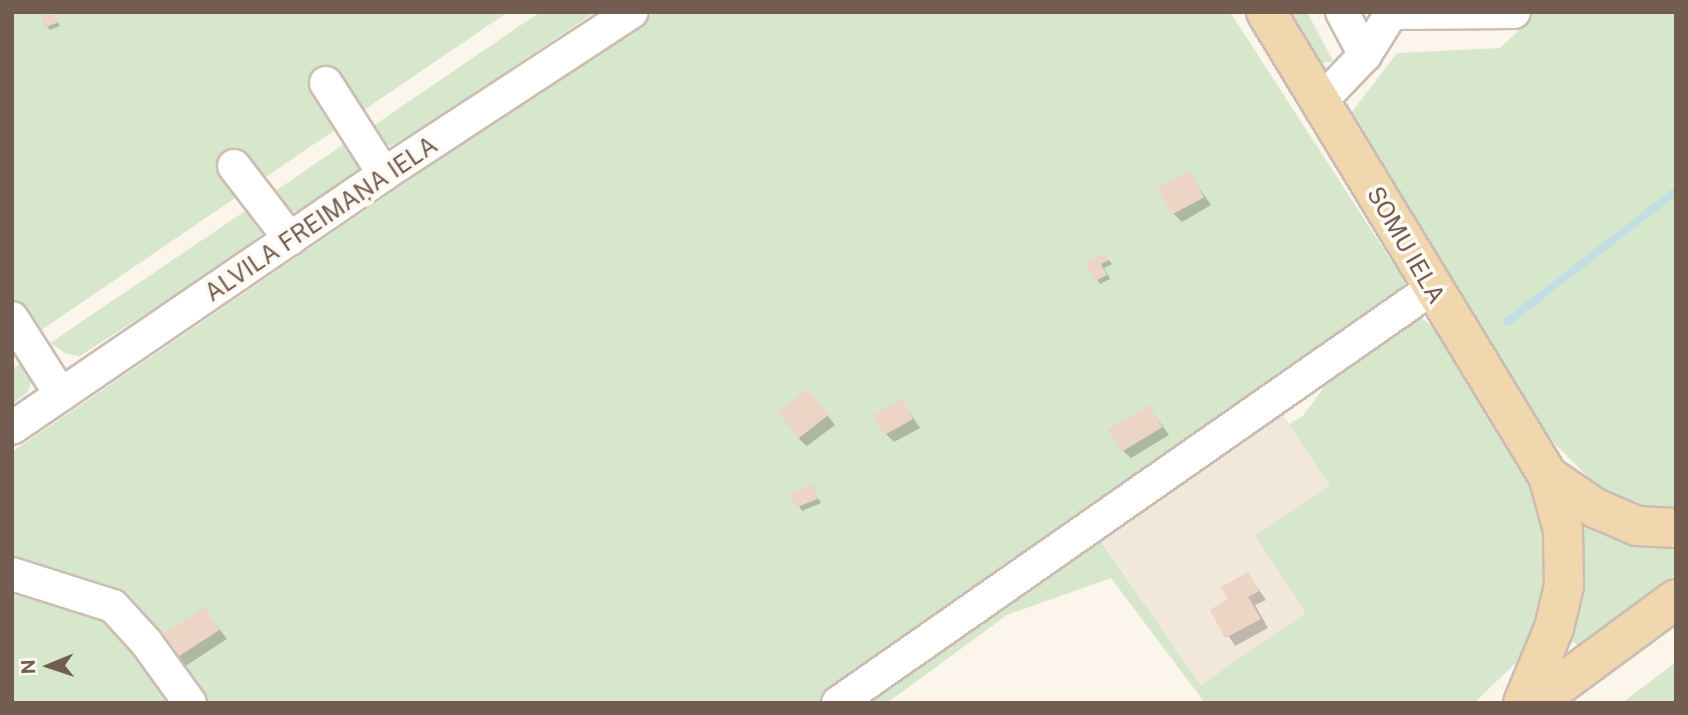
<!DOCTYPE html>
<meta charset="utf-8">
<style>
body{margin:0}
#map{position:relative;width:1688px;height:715px;overflow:hidden;background:#fbf5ec;font-family:"Public Sans",sans-serif}
div>[style]{position:absolute}
[style*='--x']{left:calc(var(--x)*1px);top:calc(var(--y)*1px);width:calc(var(--w)*1px);rotate:calc(var(--a)*1deg)}
.residential>*{inset:0;background:#f1e7db}
.green>*{inset:0;background:#d7e7cb}
.shadow>*{inset:0;background:#0003}
.stream>*{height:8px;margin:-4px;padding:0 4px;transform-origin:4px;border-radius:4px;background:#c2dee2}
.building>*{inset:0;background:#edd5c6;transform-origin:0 0}
.roads{filter:drop-shadow(2px 0 #ccbdb2) drop-shadow(-2px 0 #ccbdb2) drop-shadow(0 2px #ccbdb2) drop-shadow(0 -2px #ccbdb2)}
.minor>*{height:32px;margin:-16px;padding:0 16px;transform-origin:16px;border-radius:16px;background:#fff}
.major>*{height:38px;margin:-19px;padding:0 19px;transform-origin:19px;border-radius:19px;background:#f1d7ad}
span{translate:-50% -50%;white-space:nowrap;text-align:center;line-height:1.15;-webkit-text-stroke:7px #fdf9f2;paint-order:stroke}
.street-label{font-size:24px;color:#735d51}
.frame{position:absolute;inset:0;border:14px solid #735d51;pointer-events:none}
.north{position:absolute;left:14px;top:631px;width:70px;height:70px;-webkit-text-stroke:5px #fdf9f2;paint-order:stroke;rotate:268deg;font-size:19px;font-weight:700;line-height:28px;text-align:center;color:#735d51}
.north::after{content:'';display:block;margin:auto;width:24px;height:32px;background:#735d51;clip-path:polygon(50% 0,100% 100%,50% 72%,0 100%)}
</style>
<div id="map">
<div class="residential">
<div style="clip-path:polygon(1280px 410px,1330px 486px,1307px 613px,1199px 685px,1097px 533px)"></div>
</div>
<div class="green">
<div style="clip-path:polygon(12px 12px,508px 12px,12px 350px)"></div>
<div style="clip-path:polygon(540px 12px,595px 12px,405px 139px,390px 146px,378px 140px,370px 128px)"></div>
<div style="clip-path:polygon(655px 12px,1230px 12px,1405px 282px,1401px 297px,1082px 513px,1200px 685px,1306px 613px,1255px 536px,1330px 486px,1289px 424px,1303px 416px,1346px 357px,1419px 316px,1437px 330px,1524px 470px,1547px 517px,1543px 598px,1524px 655px,1474px 703px,1205px 703px,1111px 578px,1007px 615px,887px 703px,12px 703px,12px 452px)"></div>
<div style="clip-path:polygon(1291px 12px,1307px 12px,1333px 61px,1322px 63px,1314px 54px)"></div>
<div style="clip-path:polygon(1530px 12px,1676px 12px,1676px 510px,1638px 505px,1596px 485px,1550px 439px,1446px 288px,1351px 113px,1397px 53px,1500px 48px,1528px 22px)"></div>
<div style="clip-path:polygon(350px 140px,361px 161px,356px 173px,297px 211px,286px 212px,271px 194px)"></div>
<div style="clip-path:polygon(251px 207px,260px 219px,261px 234px,243px 251px,80px 356px,67px 354px,50px 343px)"></div>
<div style="clip-path:polygon(27px 359px,33px 375px,28px 392px,12px 404px,12px 369px)"></div>
<div style="clip-path:polygon(1594px 525px,1676px 540px,1676px 575px,1580px 647px,1568px 638px,1582px 528px)"></div>
<div style="clip-path:polygon(1676px 662px,1676px 703px,1622px 703px)"></div>
</div>
<div class="shadow">
<div style="clip-path:polygon(53px 13px,60px 26px,50px 30px,47px 26px)"></div>
<div style="clip-path:polygon(1189px 173px,1211px 205px,1182px 222px,1174px 214px)"></div>
<div style="clip-path:polygon(1105px 255px,1112px 264px,1104px 268px,1110px 279px,1100px 284px,1088px 264px)"></div>
<div style="clip-path:polygon(808px 391px,835px 425px,807px 446px,798px 438px)"></div>
<div style="clip-path:polygon(902px 401px,920px 428px,894px 442px,886px 434px)"></div>
<div style="clip-path:polygon(1149px 407px,1169px 435px,1131px 458px,1122px 450px)"></div>
<div style="clip-path:polygon(811px 486px,821px 503px,802px 511px,792px 494px)"></div>
<div style="clip-path:polygon(1248px 574px,1266px 600px,1255px 605px,1268px 628px,1235px 646px,1212px 610px,1230px 600px)"></div>
<div style="clip-path:polygon(204px 609px,227px 639px,176px 672px,168px 664px)"></div>
</div>
<div class="stream">
<div style="--x:1507;--y:322;--w:214;--a:-37.8"></div>
</div>
<div class="building">
<div style="left:54px;top:12px;width:11px;height:14px;rotate:68deg"></div>
<div style="left:1190px;top:171px;width:30px;height:37px;rotate:62deg"></div>
<div style="clip-path:polygon(1105px 253px,1109px 260px,1101px 264px,1107px 275px,1095px 281px,1085px 263px)"></div>
<div style="left:808px;top:389px;width:33px;height:38px;rotate:52deg"></div>
<div style="left:902px;top:399px;width:23px;height:33px;rotate:61deg"></div>
<div style="left:1149px;top:405px;width:26px;height:48px;rotate:59deg"></div>
<div style="left:812px;top:484px;width:16px;height:24px;rotate:68deg"></div>
<div style="clip-path:polygon(1248px 572px,1259px 591px,1248px 597px,1261px 619px,1225px 638px,1210px 610px,1228px 599px,1221px 587px)"></div>
<div style="left:205px;top:607px;width:27px;height:64px;rotate:57deg"></div>
</div>
<div class="roads">
<div class="minor">
<div style="--x:1342;--y:12;--w:49;--a:61.9"></div>
<div style="--x:1392;--y:13;--w:122;--a:-0.5"></div>
<div style="--x:326;--y:83;--w:108;--a:57.5"></div>
<div style="--x:1322;--y:100;--w:62;--a:-46.3"></div>
<div style="--x:1365;--y:55;--w:51;--a:-57.9"></div>
<div style="--x:234;--y:166;--w:92;--a:52.5"></div>
<div style="--x:12;--y:318;--w:91;--a:57.5"></div>
<div style="--x:12;--y:428;--w:450;--a:-34.3"></div>
<div style="--x:384;--y:174;--w:296;--a:-33.2"></div>
<div style="--x:12;--y:574;--w:106;--a:17.6"></div>
<div style="--x:113;--y:606;--w:49;--a:47.5"></div>
<div style="--x:146;--y:642;--w:75;--a:54.2"></div>
<div style="--x:838;--y:703;--w:723;--a:-34.92"></div>
</div>
<div class="major">
<div style="--x:1266;--y:12;--w:543;--a:58.71"></div>
<div style="--x:1548;--y:476;--w:56;--a:74.5"></div>
<div style="--x:1563;--y:530;--w:56;--a:89"></div>
<div style="--x:1564;--y:586;--w:43;--a:103.4"></div>
<div style="--x:1554;--y:628;--w:81;--a:112.5"></div>
<div style="--x:1548;--y:476;--w:57;--a:34.2"></div>
<div style="--x:1595;--y:508;--w:46;--a:23.2"></div>
<div style="--x:1637;--y:526;--w:39;--a:3"></div>
<div style="--x:1535;--y:703;--w:175;--a:-36.4"></div>
</div>
</div>
<div class="street-label">
<span style="left:321px;top:219px;rotate:-34deg">ALVILA FREIMAŅA IELA</span>
<span style="left:1406px;top:245px;rotate:60deg">SOMU IELA</span>
</div>
<div class="frame"></div>
<div class="north">N</div>
</div>
